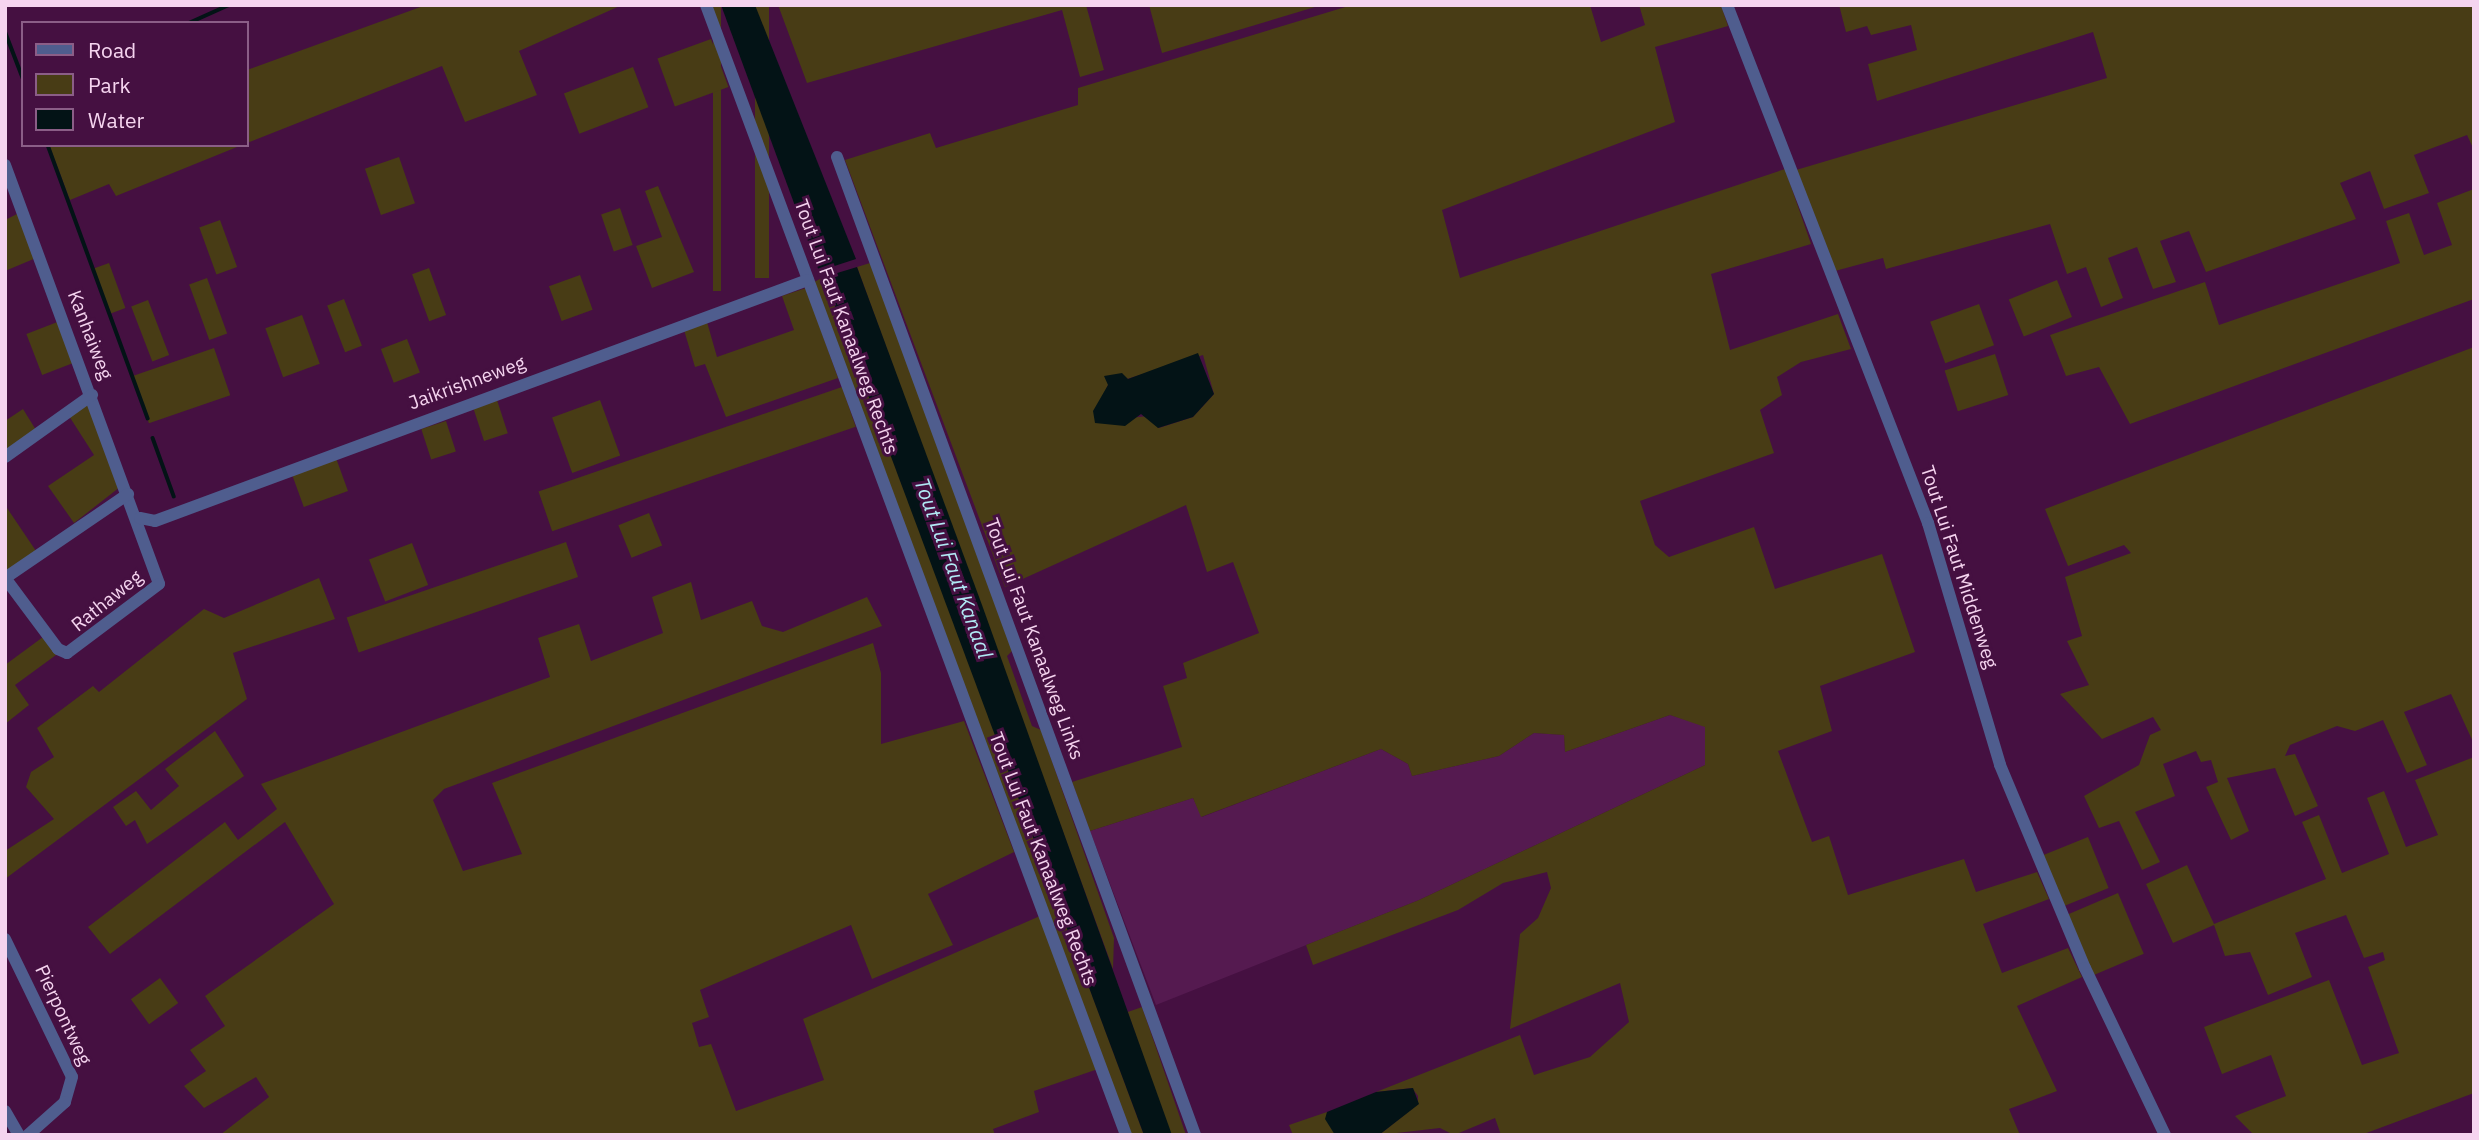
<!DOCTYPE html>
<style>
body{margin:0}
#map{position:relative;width:2479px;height:1140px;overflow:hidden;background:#451041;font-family:"IBM Plex Sans",sans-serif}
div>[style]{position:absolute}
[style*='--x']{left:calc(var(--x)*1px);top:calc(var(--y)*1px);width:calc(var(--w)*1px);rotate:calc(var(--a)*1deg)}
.built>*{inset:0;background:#551a50}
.green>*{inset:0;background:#483c15;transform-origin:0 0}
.water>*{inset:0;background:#031316}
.stream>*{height:3.5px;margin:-1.75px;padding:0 1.75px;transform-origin:1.75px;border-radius:1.75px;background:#031316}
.minor>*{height:12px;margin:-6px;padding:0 6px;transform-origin:6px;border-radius:6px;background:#4f5d8e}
span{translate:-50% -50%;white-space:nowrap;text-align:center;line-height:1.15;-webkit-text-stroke:6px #451041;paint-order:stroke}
.street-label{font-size:19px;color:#f5d4ef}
.water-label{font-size:21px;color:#b1eaf5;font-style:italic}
.frame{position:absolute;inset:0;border:7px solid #f5d4ef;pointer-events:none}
.legend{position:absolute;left:21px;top:21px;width:228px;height:126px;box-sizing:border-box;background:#451041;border:2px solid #8b5e87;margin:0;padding:9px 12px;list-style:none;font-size:21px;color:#f5d4ef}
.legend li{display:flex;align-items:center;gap:14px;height:35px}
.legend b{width:35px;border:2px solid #8b5e87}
</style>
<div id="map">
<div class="built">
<div style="clip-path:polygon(1670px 715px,1706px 726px,1705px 765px,1419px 900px,1156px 1005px,1090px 831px,1193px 798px,1202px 817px,1381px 749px,1408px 764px,1412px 776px,1499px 756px,1534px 733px,1564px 735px,1565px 752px)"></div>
</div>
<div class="green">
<div style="clip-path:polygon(426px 5px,622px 5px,519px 51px,537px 95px,465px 122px,442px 66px,247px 143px,247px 70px)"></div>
<div style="left:713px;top:5px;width:8px;height:286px"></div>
<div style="left:755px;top:5px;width:14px;height:273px"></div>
<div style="clip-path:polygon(778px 5px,1086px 5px,1104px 70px,1080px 77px,1062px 10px,807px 83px)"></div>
<div style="clip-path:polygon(1149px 5px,1315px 5px,1315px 7px,1162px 53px)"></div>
<div style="clip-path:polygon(evenodd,1352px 5px,1590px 5px,1601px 42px,1645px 25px,1639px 5px,1721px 5px,1728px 26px,1655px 47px,1675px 122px,1442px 210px,1460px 278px,1785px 169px,1811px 244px,1711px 274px,1730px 350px,1838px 314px,1851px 349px,1801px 362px,1777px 377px,1782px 395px,1760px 410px,1774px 453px,1640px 501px,1655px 545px,1669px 557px,1754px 527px,1775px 589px,1882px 554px,1915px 652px,1820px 686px,1832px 731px,1778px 751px,1812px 842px,1829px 836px,1848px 895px,1964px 859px,1976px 892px,2037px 872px,2049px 899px,1983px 924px,2002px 973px,2068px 948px,2082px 977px,2017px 1006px,2057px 1091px,2009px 1109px,2020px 1135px,1501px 1135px,1495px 1118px,1454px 1135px,1440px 1128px,1379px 1135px,1418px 1104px,1418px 1096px,1412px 1088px,1376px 1092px,1520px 1035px,1534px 1075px,1590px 1057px,1629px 1022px,1620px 983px,1510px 1029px,1520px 934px,1538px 918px,1551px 888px,1547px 872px,1503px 883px,1458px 910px,1313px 965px,1306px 945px,1419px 900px,1705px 765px,1705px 727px,1670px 715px,1565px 752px,1564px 735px,1534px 733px,1499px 756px,1412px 776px,1408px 764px,1381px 749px,1201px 817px,1193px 798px,1090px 831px,1072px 782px,1182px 747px,1163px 686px,1187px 678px,1183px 663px,1259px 633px,1233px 562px,1207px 572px,1186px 505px,1005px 587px,845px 160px,930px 133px,936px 148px,1078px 105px,1078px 88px,1352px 5px,1203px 355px,1214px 394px,1193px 417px,1159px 428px,1149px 416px,1129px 418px,1102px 398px,1108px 385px,1203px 355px)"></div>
<div style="clip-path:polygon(1839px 5px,2474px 5px,2474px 150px,2467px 135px,2414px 155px,2429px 193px,2384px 209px,2370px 171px,2340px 183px,2356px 219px,2206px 272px,2189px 231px,2160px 241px,2176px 282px,2153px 289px,2137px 247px,2108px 258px,2123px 298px,2101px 307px,2086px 267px,2067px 274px,2050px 224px,1886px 269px,1883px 258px,1835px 271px,1796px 170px,2107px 78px,2093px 32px,1877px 101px,1868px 64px,1917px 50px,1911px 25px,1871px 35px,1867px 26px,1846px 32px)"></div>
<div style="left:711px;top:39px;width:51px;height:57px;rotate:70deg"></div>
<div style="left:633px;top:67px;width:43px;height:74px;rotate:69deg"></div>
<div style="clip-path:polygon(49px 145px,242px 145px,116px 196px,109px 184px,70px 200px)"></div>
<div style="left:399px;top:157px;width:49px;height:36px;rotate:71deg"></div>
<div style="clip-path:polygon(658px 186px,694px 272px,652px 288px,636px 246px,662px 237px,645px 191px)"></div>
<div style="clip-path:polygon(2474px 189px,2474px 299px,2130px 424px,2099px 367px,2066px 376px,2050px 335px,2205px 282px,2219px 325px,2400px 263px,2386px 221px,2409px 213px,2424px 255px,2452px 245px,2437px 203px)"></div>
<div style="left:620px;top:208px;width:39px;height:20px;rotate:71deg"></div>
<div style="clip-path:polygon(19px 213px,36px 258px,5px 271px,5px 220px)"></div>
<div style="left:220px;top:220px;width:50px;height:22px;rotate:70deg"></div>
<div style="left:109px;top:263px;width:48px;height:17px;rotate:70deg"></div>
<div style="clip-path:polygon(870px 263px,1013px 650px,1007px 656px,1032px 726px,1041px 730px,1114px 938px,1113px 969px,857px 267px)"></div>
<div style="left:429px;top:268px;width:50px;height:18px;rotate:70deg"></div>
<div style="left:580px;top:275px;width:37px;height:33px;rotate:70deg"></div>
<div style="clip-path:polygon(824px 277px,951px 615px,1144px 1135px,1131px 1135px,814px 282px)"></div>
<div style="left:207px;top:278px;width:59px;height:19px;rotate:70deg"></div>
<div style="left:2057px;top:280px;width:40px;height:52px;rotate:68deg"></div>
<div style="clip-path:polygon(806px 288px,838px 378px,726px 417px,705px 364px,695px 367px,684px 330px,707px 322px,717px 357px,794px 330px,782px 296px)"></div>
<div style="left:344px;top:299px;width:50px;height:18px;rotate:69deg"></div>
<div style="left:148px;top:300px;width:59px;height:18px;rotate:69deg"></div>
<div style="left:1979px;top:304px;width:44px;height:52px;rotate:70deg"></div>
<div style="left:302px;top:315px;width:52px;height:39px;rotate:70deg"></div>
<div style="left:60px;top:321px;width:44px;height:36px;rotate:69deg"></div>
<div style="left:407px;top:339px;width:36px;height:28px;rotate:69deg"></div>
<div style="clip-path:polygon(2474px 347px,2474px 744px,2451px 694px,2404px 712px,2427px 765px,2407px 773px,2383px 720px,2355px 731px,2337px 726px,2290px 745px,2285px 756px,2295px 754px,2318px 806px,2295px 816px,2275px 768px,2227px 778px,2249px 831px,2231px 840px,2206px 787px,2218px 782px,2211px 760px,2201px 762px,2196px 751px,2163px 764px,2175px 796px,2135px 812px,2160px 862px,2142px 870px,2119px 821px,2099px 828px,2084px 796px,2139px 765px,2150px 735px,2161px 730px,2153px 717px,2102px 739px,2060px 694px,2089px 685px,2067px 641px,2082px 636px,2065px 577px,2131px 553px,2124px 545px,2068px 566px,2045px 509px)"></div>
<div style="left:214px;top:348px;width:50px;height:86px;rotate:71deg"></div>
<div style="left:1995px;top:354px;width:43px;height:53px;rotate:72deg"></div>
<div style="left:842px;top:387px;width:42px;height:321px;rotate:71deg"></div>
<div style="left:497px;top:400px;width:35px;height:25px;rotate:72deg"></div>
<div style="left:600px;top:400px;width:59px;height:51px;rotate:70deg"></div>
<div style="clip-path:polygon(91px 402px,120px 487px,74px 523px,48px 486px,94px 455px,69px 416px)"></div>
<div style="clip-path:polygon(23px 409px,36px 430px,5px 452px,5px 421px)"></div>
<div style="left:446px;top:421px;width:32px;height:26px;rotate:72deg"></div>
<div style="left:336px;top:458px;width:35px;height:47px;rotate:70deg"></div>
<div style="clip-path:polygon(5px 505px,36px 551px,5px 573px)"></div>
<div style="left:649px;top:513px;width:35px;height:33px;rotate:68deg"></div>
<div style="left:566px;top:542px;width:37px;height:232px;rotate:71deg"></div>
<div style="left:412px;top:543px;width:45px;height:46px;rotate:69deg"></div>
<div style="clip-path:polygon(319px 578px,335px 619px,233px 653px,247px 699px,5px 879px,5px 851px,54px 819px,26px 787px,31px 772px,54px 757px,37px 728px,93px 686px,99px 692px,204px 609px,224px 618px)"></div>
<div style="clip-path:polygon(691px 582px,701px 620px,752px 601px,762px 626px,783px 632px,867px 597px,882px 626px,444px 789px,433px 800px,463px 871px,522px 854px,492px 783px,873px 643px,881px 673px,881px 744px,964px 721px,1014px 852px,928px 894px,953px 945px,872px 979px,851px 925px,700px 990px,709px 1017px,692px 1023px,699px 1047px,711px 1044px,736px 1111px,824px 1080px,803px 1019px,1040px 916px,1098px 1069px,1034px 1091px,1039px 1112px,993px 1129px,995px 1135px,220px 1135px,269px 1097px,256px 1077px,204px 1108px,184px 1086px,206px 1071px,190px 1050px,225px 1026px,205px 996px,334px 904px,285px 822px,110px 954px,88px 927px,225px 822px,238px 840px,277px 809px,261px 784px,550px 677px,538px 638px,579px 624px,591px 661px,663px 633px,652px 597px)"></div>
<div style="clip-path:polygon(43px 637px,56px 655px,15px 685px,29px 705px,5px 724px,5px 665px)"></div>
<div style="clip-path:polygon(215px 731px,244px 776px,147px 844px,135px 820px,126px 826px,113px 807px,136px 791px,151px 810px,179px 786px,165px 769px)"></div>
<div style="clip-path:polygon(2474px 757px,2474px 1093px,2361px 1135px,2254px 1135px,2235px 1116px,2286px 1096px,2271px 1055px,2222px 1074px,2204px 1027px,2329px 980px,2362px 1065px,2399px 1053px,2368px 967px,2385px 960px,2383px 952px,2364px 958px,2346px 915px,2295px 933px,2312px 977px,2268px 995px,2250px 952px,2225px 956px,2214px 925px,2173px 943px,2146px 884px,2187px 865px,2214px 924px,2326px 879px,2302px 822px,2319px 815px,2342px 873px,2389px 854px,2367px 798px,2384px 791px,2406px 847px,2438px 835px,2415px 780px)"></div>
<div style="left:2088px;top:837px;width:55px;height:48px;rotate:68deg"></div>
<div style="left:2118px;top:893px;width:66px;height:56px;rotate:67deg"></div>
<div style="left:160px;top:978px;width:31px;height:36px;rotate:54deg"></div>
<div style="left:1142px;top:1007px;width:135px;height:15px;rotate:71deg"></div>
<div style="clip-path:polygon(1327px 1112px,1335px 1135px,1293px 1135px,1289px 1125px)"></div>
</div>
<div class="water">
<div style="clip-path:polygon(721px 5px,755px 5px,856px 259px,819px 271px)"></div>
<div style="clip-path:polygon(857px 267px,982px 605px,1172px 1135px,1144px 1135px,824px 277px)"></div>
<div style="clip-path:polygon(1198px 353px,1214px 394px,1193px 417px,1158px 428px,1141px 414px,1125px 426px,1095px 423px,1093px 411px,1108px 385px,1104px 376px,1122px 373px,1128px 379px)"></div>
<div style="clip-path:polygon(1413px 1088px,1419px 1104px,1379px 1135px,1335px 1135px,1325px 1119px,1327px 1112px,1376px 1092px)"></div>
</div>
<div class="stream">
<div style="--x:189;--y:23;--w:44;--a:-24.2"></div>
<div style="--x:5;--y:31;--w:50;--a:69"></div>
<div style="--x:48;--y:145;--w:291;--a:69.9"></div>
<div style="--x:153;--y:438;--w:62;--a:70.1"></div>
</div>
<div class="minor">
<div style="--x:706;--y:5;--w:1206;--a:69.61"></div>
<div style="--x:1727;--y:5;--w:556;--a:68.79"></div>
<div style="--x:1928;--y:523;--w:252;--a:73.4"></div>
<div style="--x:2000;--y:765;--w:220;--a:67.3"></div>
<div style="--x:2085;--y:968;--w:185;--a:64.4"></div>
<div style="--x:837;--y:157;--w:1041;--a:69.89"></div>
<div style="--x:5;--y:165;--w:446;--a:69.8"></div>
<div style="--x:159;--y:584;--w:115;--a:143.1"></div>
<div style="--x:67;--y:653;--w:10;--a:-156"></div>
<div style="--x:58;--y:649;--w:89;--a:-126.7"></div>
<div style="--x:5;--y:457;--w:107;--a:-35.5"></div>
<div style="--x:140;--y:518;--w:15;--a:11"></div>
<div style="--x:155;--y:521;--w:696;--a:-20.26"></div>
<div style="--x:5;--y:578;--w:149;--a:-34.3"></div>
<div style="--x:5;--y:939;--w:153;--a:64.1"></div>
<div style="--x:72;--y:1077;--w:26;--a:106"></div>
<div style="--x:65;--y:1102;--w:50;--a:138.3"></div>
<div style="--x:5;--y:1111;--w:28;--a:60"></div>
</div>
<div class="street-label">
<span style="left:846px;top:327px;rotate:70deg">Tout Lui Faut Kanaalweg Rechts</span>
<span style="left:90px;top:335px;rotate:69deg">Kanhaiweg</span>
<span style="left:467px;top:383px;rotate:-20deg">Jaikrishneweg</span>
<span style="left:1959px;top:567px;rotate:72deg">Tout Lui Faut Middenweg</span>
<span style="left:107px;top:601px;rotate:-39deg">Rathaweg</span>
<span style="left:1034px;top:639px;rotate:70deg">Tout Lui Faut Kanaalweg Links</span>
<span style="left:1043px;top:859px;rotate:69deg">Tout Lui Faut Kanaalweg Rechts</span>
<span style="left:63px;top:1015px;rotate:65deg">Pierpontweg</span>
</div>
<div class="water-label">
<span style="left:954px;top:568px;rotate:70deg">Tout Lui Faut Kanaal</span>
</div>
<div class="frame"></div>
<ul class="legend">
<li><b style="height:9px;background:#4f5d8e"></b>Road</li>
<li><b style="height:19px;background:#483c15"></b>Park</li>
<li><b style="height:19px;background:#031316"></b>Water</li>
</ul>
</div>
